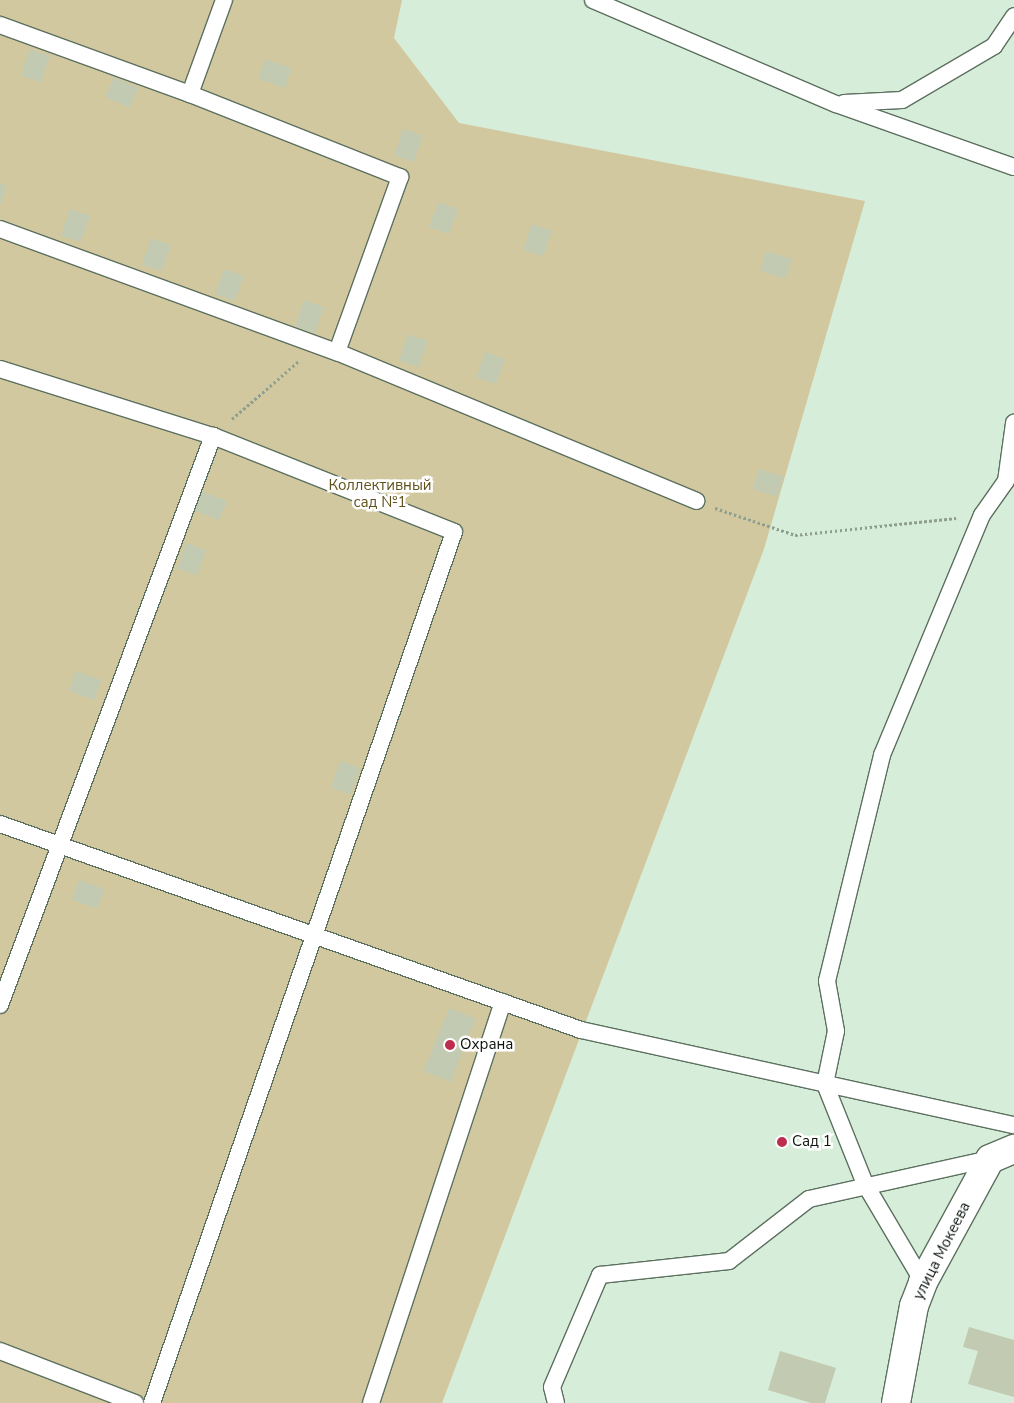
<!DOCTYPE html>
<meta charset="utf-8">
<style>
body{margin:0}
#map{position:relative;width:1014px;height:1403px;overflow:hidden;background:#d6edd9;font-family:"Nunito Sans",sans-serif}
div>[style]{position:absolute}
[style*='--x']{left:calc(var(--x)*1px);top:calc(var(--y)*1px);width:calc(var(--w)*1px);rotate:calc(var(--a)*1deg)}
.green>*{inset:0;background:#d2c8a0}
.building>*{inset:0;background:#c2cab1;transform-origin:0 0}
.path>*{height:3px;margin-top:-1.5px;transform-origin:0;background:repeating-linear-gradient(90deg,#8e9f90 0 2.5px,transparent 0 5px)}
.roads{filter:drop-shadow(1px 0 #5c705f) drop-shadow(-1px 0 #5c705f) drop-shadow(0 1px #5c705f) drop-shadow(0 -1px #5c705f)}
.lane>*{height:16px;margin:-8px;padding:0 8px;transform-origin:8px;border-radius:8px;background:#fff}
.street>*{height:28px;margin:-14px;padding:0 14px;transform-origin:14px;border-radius:14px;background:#fff}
.dots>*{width:14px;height:14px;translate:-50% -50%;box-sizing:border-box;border:2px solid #fff;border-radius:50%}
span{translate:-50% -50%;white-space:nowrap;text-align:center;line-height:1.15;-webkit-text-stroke:5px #fff;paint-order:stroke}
.park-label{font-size:15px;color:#60521b}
.poi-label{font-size:15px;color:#0c140e}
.left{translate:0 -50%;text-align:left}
.street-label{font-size:15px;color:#0c140e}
</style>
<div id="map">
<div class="green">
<div style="clip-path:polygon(0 0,402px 0,394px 38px,459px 123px,865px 201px,764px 549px,442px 1403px,0 1403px)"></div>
</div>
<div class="building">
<div style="left:30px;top:49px;width:21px;height:28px;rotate:19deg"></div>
<div style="left:265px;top:59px;width:28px;height:21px;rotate:19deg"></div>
<div style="left:114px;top:77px;width:27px;height:22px;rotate:24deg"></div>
<div style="left:403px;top:129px;width:21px;height:28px;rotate:19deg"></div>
<div style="clip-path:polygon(0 184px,7px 186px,0 205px)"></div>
<div style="left:438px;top:202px;width:21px;height:27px;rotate:19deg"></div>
<div style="left:70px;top:209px;width:21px;height:28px;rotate:19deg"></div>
<div style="left:532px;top:224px;width:21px;height:27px;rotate:19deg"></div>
<div style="left:151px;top:238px;width:21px;height:28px;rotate:19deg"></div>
<div style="left:766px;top:251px;width:27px;height:21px;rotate:17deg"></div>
<div style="left:224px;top:269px;width:21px;height:27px;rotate:19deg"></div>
<div style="left:304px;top:300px;width:21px;height:28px;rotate:19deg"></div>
<div style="left:408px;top:334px;width:21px;height:28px;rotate:19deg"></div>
<div style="left:485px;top:352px;width:21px;height:27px;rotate:19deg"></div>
<div style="left:759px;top:469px;width:26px;height:21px;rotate:18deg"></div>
<div style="left:202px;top:491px;width:27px;height:21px;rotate:22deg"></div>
<div style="left:186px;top:543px;width:21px;height:27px;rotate:19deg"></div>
<div style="left:76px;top:671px;width:27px;height:21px;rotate:20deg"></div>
<div style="left:340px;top:761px;width:21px;height:28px;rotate:19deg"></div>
<div style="left:79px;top:880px;width:27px;height:21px;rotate:20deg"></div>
<div style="left:449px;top:1008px;width:29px;height:68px;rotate:22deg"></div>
<div style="clip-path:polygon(969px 1327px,1014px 1340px,1014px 1397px,968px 1384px,978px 1351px,963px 1347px)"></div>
<div style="clip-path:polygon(780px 1351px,836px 1368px,825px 1403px,811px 1403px,768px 1390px)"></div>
</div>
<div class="path">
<div style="--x:232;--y:419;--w:89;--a:-40.9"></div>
<div style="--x:715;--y:508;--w:84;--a:18.6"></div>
<div style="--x:795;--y:535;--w:162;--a:-6"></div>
</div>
<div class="roads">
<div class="lane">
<div style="--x:224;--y:0;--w:100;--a:109.9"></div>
<div style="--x:190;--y:94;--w:226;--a:21.6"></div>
<div style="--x:400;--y:177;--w:186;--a:109.8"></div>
<div style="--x:593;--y:0;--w:264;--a:23.2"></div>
<div style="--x:836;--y:104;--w:189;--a:19.5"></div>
<div style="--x:0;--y:25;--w:202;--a:20"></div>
<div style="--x:844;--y:103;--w:58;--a:-3"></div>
<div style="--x:902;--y:100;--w:107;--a:-30.4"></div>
<div style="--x:994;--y:46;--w:36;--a:-56"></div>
<div style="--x:0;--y:229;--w:359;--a:20.1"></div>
<div style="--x:337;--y:352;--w:389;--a:22.5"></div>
<div style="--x:0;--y:369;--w:223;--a:17.5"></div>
<div style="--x:213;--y:436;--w:259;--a:21.7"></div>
<div style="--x:454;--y:532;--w:922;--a:109.12"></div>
<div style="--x:0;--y:824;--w:616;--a:19.52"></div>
<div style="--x:581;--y:1030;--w:443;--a:12.4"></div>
<div style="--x:0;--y:1005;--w:608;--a:-69.48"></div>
<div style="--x:923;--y:1282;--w:114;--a:-120.6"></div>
<div style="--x:865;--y:1184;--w:108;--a:-111.8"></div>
<div style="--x:825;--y:1084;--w:54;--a:-78.3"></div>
<div style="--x:836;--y:1031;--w:51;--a:-100.2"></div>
<div style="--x:827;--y:981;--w:233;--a:-76.3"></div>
<div style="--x:882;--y:755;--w:260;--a:-67.4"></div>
<div style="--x:982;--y:515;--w:42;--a:-54.8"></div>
<div style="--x:1006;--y:481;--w:59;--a:-82.1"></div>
<div style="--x:0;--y:1351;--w:145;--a:21.1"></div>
<div style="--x:371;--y:1403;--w:422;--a:-71.8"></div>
<div style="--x:556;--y:1403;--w:16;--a:-104"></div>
<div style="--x:552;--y:1387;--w:122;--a:-66.8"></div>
<div style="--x:600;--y:1275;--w:130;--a:-6.2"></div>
<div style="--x:729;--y:1261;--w:101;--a:-37.8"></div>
<div style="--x:809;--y:1199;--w:185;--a:-12.5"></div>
</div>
<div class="street">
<div style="--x:896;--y:1403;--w:99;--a:-79.5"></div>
<div style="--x:914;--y:1306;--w:26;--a:-69"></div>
<div style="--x:923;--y:1282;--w:140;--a:-61.4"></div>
<div style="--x:990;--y:1159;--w:26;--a:-23"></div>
</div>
</div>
<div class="dots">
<div style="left:450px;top:1045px;background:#bd2d4e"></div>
<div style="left:782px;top:1142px;background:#bd2d4e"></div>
</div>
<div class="park-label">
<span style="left:380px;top:494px">Коллективный<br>сад №1</span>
</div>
<div class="poi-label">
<span class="left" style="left:460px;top:1045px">Охрана</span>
<span class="left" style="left:792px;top:1142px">Сад 1</span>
</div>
<div class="street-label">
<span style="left:942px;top:1251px;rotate:-63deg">улица Мокеева</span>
</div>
</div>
